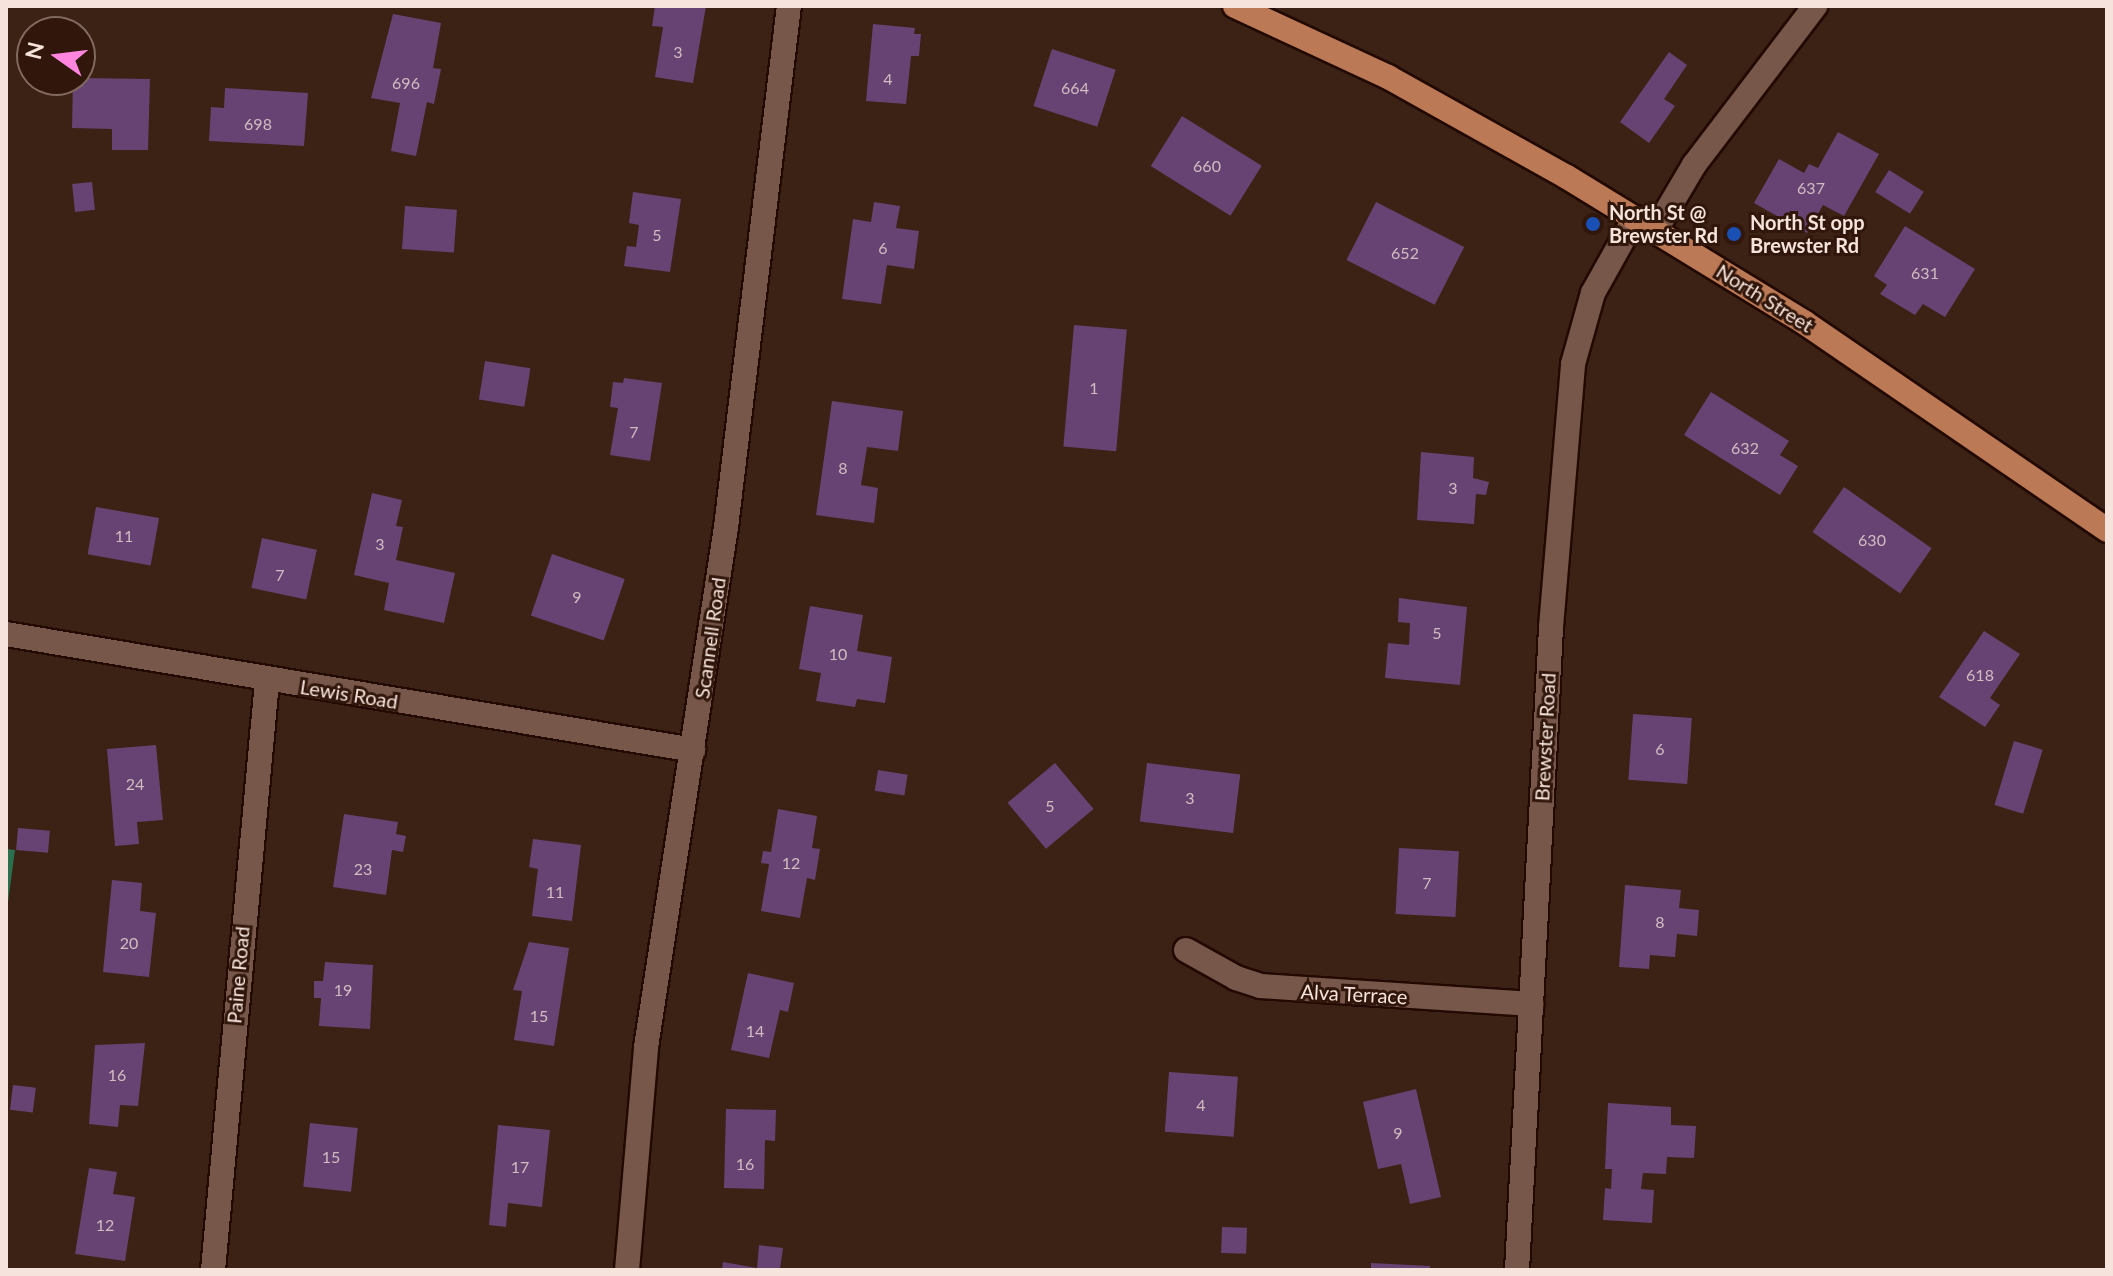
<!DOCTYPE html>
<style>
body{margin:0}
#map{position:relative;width:2113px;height:1276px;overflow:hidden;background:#3c2115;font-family:Lato,sans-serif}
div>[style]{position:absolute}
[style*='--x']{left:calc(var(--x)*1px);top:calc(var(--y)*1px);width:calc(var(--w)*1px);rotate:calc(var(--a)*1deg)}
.forest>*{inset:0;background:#2b6f4e}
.building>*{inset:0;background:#664373;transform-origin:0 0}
.roads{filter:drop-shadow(2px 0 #220901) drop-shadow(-2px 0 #220901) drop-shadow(0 2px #220901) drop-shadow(0 -2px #220901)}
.minor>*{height:24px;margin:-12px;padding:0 12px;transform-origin:12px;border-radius:12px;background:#77574a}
.major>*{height:24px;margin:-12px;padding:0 12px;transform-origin:12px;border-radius:12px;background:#bc7955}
.dots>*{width:22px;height:22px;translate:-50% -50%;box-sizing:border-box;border:4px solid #31170b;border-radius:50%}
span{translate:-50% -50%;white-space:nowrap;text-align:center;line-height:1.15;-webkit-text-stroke:6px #31170b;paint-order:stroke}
.number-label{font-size:16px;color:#d2bbc1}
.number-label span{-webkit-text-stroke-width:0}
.poi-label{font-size:20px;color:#f6e3db;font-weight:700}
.left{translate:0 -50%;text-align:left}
.street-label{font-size:20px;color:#f6e3db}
.frame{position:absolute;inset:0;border:8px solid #f6e3db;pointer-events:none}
.north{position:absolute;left:16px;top:16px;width:80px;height:80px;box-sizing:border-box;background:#31170b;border:2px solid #80695e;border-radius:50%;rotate:284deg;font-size:22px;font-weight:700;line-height:32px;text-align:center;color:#f6e3db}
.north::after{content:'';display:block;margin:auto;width:28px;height:36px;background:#ff85df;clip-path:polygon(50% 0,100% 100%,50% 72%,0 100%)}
</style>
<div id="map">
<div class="forest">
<div style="clip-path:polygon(6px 849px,15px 850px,6px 917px)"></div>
</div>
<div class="building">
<div style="clip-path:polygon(655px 6px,706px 6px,693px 83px,655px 77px,663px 27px,652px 26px)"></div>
<div style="clip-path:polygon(393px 14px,441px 23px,433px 68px,441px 69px,434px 104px,427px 102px,416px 156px,391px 151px,400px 103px,371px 98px)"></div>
<div style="clip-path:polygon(873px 24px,915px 28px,914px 34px,921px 34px,919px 56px,911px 56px,906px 104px,866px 101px)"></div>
<div style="left:1052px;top:49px;width:67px;height:60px;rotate:18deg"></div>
<div style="clip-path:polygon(1669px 52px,1687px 65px,1664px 99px,1675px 106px,1649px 143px,1620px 122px)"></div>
<div style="clip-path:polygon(80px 78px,150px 79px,148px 150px,112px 150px,112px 129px,72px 128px,73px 80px)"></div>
<div style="clip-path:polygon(225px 88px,308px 93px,304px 146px,209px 141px,211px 107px,224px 108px)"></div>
<div style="left:1182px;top:116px;width:94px;height:59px;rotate:32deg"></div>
<div style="clip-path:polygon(1838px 132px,1879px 154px,1844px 216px,1823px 205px,1807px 233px,1754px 203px,1779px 159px,1804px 173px,1809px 164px,1818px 168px)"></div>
<div style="left:1889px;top:170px;width:41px;height:26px;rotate:32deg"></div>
<div style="left:92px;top:182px;width:28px;height:20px;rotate:84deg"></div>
<div style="clip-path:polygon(633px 192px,681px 199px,670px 272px,624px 266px,627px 246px,636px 247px,639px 225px,629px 223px)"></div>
<div style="clip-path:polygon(874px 202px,900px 206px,896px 228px,919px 231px,914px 269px,887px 265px,881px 304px,842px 299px,853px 219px,871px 222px)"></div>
<div style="left:1376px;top:202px;width:99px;height:65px;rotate:27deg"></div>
<div style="left:405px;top:206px;width:52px;height:43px;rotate:4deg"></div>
<div style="clip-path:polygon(1905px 226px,1975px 269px,1945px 317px,1923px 304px,1915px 315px,1880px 294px,1887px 285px,1874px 276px)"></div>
<div style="left:1074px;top:325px;width:53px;height:122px;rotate:5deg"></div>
<div style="left:485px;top:361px;width:46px;height:39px;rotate:9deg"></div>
<div style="clip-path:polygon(624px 378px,662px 383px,650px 461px,610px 455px,618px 408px,610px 407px,613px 382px,623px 383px)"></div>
<div style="clip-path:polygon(1711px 392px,1789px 441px,1780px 455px,1798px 466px,1780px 495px,1684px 435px)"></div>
<div style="clip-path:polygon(832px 401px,903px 411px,898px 451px,867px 447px,861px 485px,878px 488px,874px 523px,816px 515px)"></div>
<div style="clip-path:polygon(1421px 452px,1474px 457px,1473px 478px,1489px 482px,1486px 495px,1476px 494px,1474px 524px,1417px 520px)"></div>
<div style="left:1844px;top:487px;width:107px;height:55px;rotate:35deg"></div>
<div style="clip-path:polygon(372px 493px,402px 500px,396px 526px,403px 527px,396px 560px,455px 573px,444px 623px,384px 610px,389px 583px,354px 575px)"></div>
<div style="left:96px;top:507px;width:64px;height:48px;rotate:10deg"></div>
<div style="left:262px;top:538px;width:56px;height:51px;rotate:12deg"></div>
<div style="left:552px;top:554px;width:77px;height:65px;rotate:19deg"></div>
<div style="clip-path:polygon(1399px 598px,1467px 607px,1460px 685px,1385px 678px,1388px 643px,1409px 645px,1410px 623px,1398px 622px)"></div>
<div style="clip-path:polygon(810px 606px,863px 615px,857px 651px,892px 657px,885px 703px,857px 699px,855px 707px,816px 701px,821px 673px,799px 669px)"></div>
<div style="clip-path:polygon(1984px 631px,2020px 654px,1990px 698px,2000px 705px,1985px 727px,1939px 697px)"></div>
<div style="left:1633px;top:714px;width:59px;height:66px;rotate:4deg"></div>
<div style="left:2014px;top:741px;width:30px;height:67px;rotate:17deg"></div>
<div style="clip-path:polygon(156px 745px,163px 820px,137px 822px,139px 844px,115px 846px,107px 749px)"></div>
<div style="left:1055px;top:763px;width:60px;height:62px;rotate:50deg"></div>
<div style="left:1147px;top:763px;width:94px;height:59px;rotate:7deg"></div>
<div style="left:878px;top:770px;width:30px;height:21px;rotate:9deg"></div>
<div style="clip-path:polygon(778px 809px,817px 816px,812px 848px,820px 849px,815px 880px,807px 878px,800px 918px,761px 911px,769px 864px,761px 863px,763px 851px,771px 852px)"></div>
<div style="clip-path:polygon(344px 814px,398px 822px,396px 834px,406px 836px,403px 852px,392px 850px,386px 895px,333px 887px)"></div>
<div style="left:18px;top:828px;width:32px;height:22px;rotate:5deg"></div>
<div style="clip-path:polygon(533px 839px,581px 845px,572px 921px,532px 916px,538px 869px,529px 867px)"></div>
<div style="left:1399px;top:848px;width:60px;height:66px;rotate:3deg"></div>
<div style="clip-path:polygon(112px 880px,142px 883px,140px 911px,156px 913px,149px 977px,103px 972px)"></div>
<div style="clip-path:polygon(1625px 885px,1681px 890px,1679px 908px,1699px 910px,1697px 936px,1677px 934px,1675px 957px,1650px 955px,1649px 969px,1619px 967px)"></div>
<div style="clip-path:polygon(529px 942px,569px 948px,554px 1046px,514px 1040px,522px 991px,513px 990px)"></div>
<div style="clip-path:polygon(325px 962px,373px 965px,370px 1029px,319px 1026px,321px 998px,314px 998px,314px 981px,323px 981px)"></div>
<div style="clip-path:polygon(748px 973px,794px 983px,788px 1012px,780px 1010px,769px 1058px,731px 1050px)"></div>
<div style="clip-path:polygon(145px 1043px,138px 1106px,120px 1105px,118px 1127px,89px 1124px,95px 1045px)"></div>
<div style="left:1169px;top:1072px;width:69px;height:60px;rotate:4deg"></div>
<div style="left:13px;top:1085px;width:23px;height:25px;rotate:7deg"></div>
<div style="clip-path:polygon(1416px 1089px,1441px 1197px,1410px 1204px,1401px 1164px,1378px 1169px,1363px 1102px)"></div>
<div style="clip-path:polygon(1608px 1103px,1671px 1107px,1671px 1125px,1696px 1126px,1694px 1158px,1667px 1157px,1666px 1174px,1643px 1173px,1641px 1189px,1654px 1190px,1652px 1223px,1603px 1220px,1605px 1188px,1611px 1189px,1612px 1169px,1605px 1169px)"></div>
<div style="clip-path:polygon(726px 1109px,776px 1110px,775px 1141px,765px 1140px,764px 1189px,724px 1188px)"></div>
<div style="left:310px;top:1123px;width:48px;height:64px;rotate:6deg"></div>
<div style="clip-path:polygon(498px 1125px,550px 1130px,542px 1207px,508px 1203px,506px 1227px,489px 1225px)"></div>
<div style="clip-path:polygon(89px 1168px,117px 1172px,113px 1194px,135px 1197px,125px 1261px,75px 1254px)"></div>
<div style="left:1222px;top:1227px;width:25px;height:26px;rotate:2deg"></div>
<div style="clip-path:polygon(759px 1245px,783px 1248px,780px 1269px,722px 1270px,723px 1262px,757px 1268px)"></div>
<div style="clip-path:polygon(1371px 1263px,1430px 1266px,1430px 1270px,1371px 1270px)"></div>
</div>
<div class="roads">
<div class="minor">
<div style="--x:1655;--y:231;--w:77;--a:-59.4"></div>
<div style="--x:1694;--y:165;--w:200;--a:-52.7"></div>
<div style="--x:6;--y:634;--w:697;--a:9.58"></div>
<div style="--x:1186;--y:950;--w:57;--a:29.2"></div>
<div style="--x:1236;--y:978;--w:26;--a:18"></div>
<div style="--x:1261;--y:986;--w:271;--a:3.8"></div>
<div style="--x:213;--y:1270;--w:591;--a:-84.76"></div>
<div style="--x:627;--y:1270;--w:224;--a:-85.1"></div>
<div style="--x:646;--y:1047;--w:526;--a:-81.25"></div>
<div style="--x:726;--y:527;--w:525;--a:-83.11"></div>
<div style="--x:1517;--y:1270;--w:644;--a:-86.97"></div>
<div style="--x:1551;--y:627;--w:264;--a:-85.2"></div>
<div style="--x:1573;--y:364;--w:74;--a:-74.3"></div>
<div style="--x:1593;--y:293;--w:86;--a:-60.8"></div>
</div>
<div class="major">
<div style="--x:1235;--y:6;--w:169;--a:24.9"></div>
<div style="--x:1388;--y:77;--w:205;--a:29.2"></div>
<div style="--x:1567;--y:177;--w:279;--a:31.5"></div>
<div style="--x:1805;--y:323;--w:366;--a:34.4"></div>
</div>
</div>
<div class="dots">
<div style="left:1593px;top:224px;background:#1a4fb4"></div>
<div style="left:1734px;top:234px;background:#1a4fb4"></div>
</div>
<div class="number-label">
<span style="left:678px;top:52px">3</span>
<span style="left:888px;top:79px">4</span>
<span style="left:406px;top:83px">696</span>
<span style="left:1075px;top:88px">664</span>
<span style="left:258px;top:124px">698</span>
<span style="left:1207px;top:166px">660</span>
<span style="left:1811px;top:188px">637</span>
<span style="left:657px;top:235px">5</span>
<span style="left:883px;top:248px">6</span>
<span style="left:1405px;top:253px">652</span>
<span style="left:1925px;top:273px">631</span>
<span style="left:1094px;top:388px">1</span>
<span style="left:634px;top:432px">7</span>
<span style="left:1745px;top:448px">632</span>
<span style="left:843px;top:468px">8</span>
<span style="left:1453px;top:488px">3</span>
<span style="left:124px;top:536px">11</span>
<span style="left:1872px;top:540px">630</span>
<span style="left:380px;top:544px">3</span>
<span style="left:280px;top:575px">7</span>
<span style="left:577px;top:597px">9</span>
<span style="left:1437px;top:633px">5</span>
<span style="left:838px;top:654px">10</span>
<span style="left:1980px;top:675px">618</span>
<span style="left:1660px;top:749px">6</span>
<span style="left:135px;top:784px">24</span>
<span style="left:1190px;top:798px">3</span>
<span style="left:1050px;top:806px">5</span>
<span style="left:791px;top:863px">12</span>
<span style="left:363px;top:869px">23</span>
<span style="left:1427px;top:883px">7</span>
<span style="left:555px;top:892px">11</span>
<span style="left:1660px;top:922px">8</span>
<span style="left:129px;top:943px">20</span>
<span style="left:343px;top:990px">19</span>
<span style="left:539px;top:1016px">15</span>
<span style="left:755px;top:1031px">14</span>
<span style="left:117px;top:1075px">16</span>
<span style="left:1201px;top:1105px">4</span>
<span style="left:1398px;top:1133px">9</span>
<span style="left:331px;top:1157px">15</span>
<span style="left:745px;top:1164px">16</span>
<span style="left:520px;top:1167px">17</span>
<span style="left:105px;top:1225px">12</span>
</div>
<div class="poi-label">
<span class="left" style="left:1609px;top:224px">North St @<br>Brewster Rd</span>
<span class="left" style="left:1750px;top:234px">North St opp<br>Brewster Rd</span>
</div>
<div class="street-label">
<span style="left:1765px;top:298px;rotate:32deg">North Street</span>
<span style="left:710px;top:638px;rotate:-82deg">Scannell Road</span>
<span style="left:349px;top:694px;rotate:9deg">Lewis Road</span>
<span style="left:1545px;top:737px;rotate:-87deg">Brewster Road</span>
<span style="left:238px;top:975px;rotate:-85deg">Paine Road</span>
<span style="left:1354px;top:994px;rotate:3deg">Alva Terrace</span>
</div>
<div class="frame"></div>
<div class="north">N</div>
</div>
